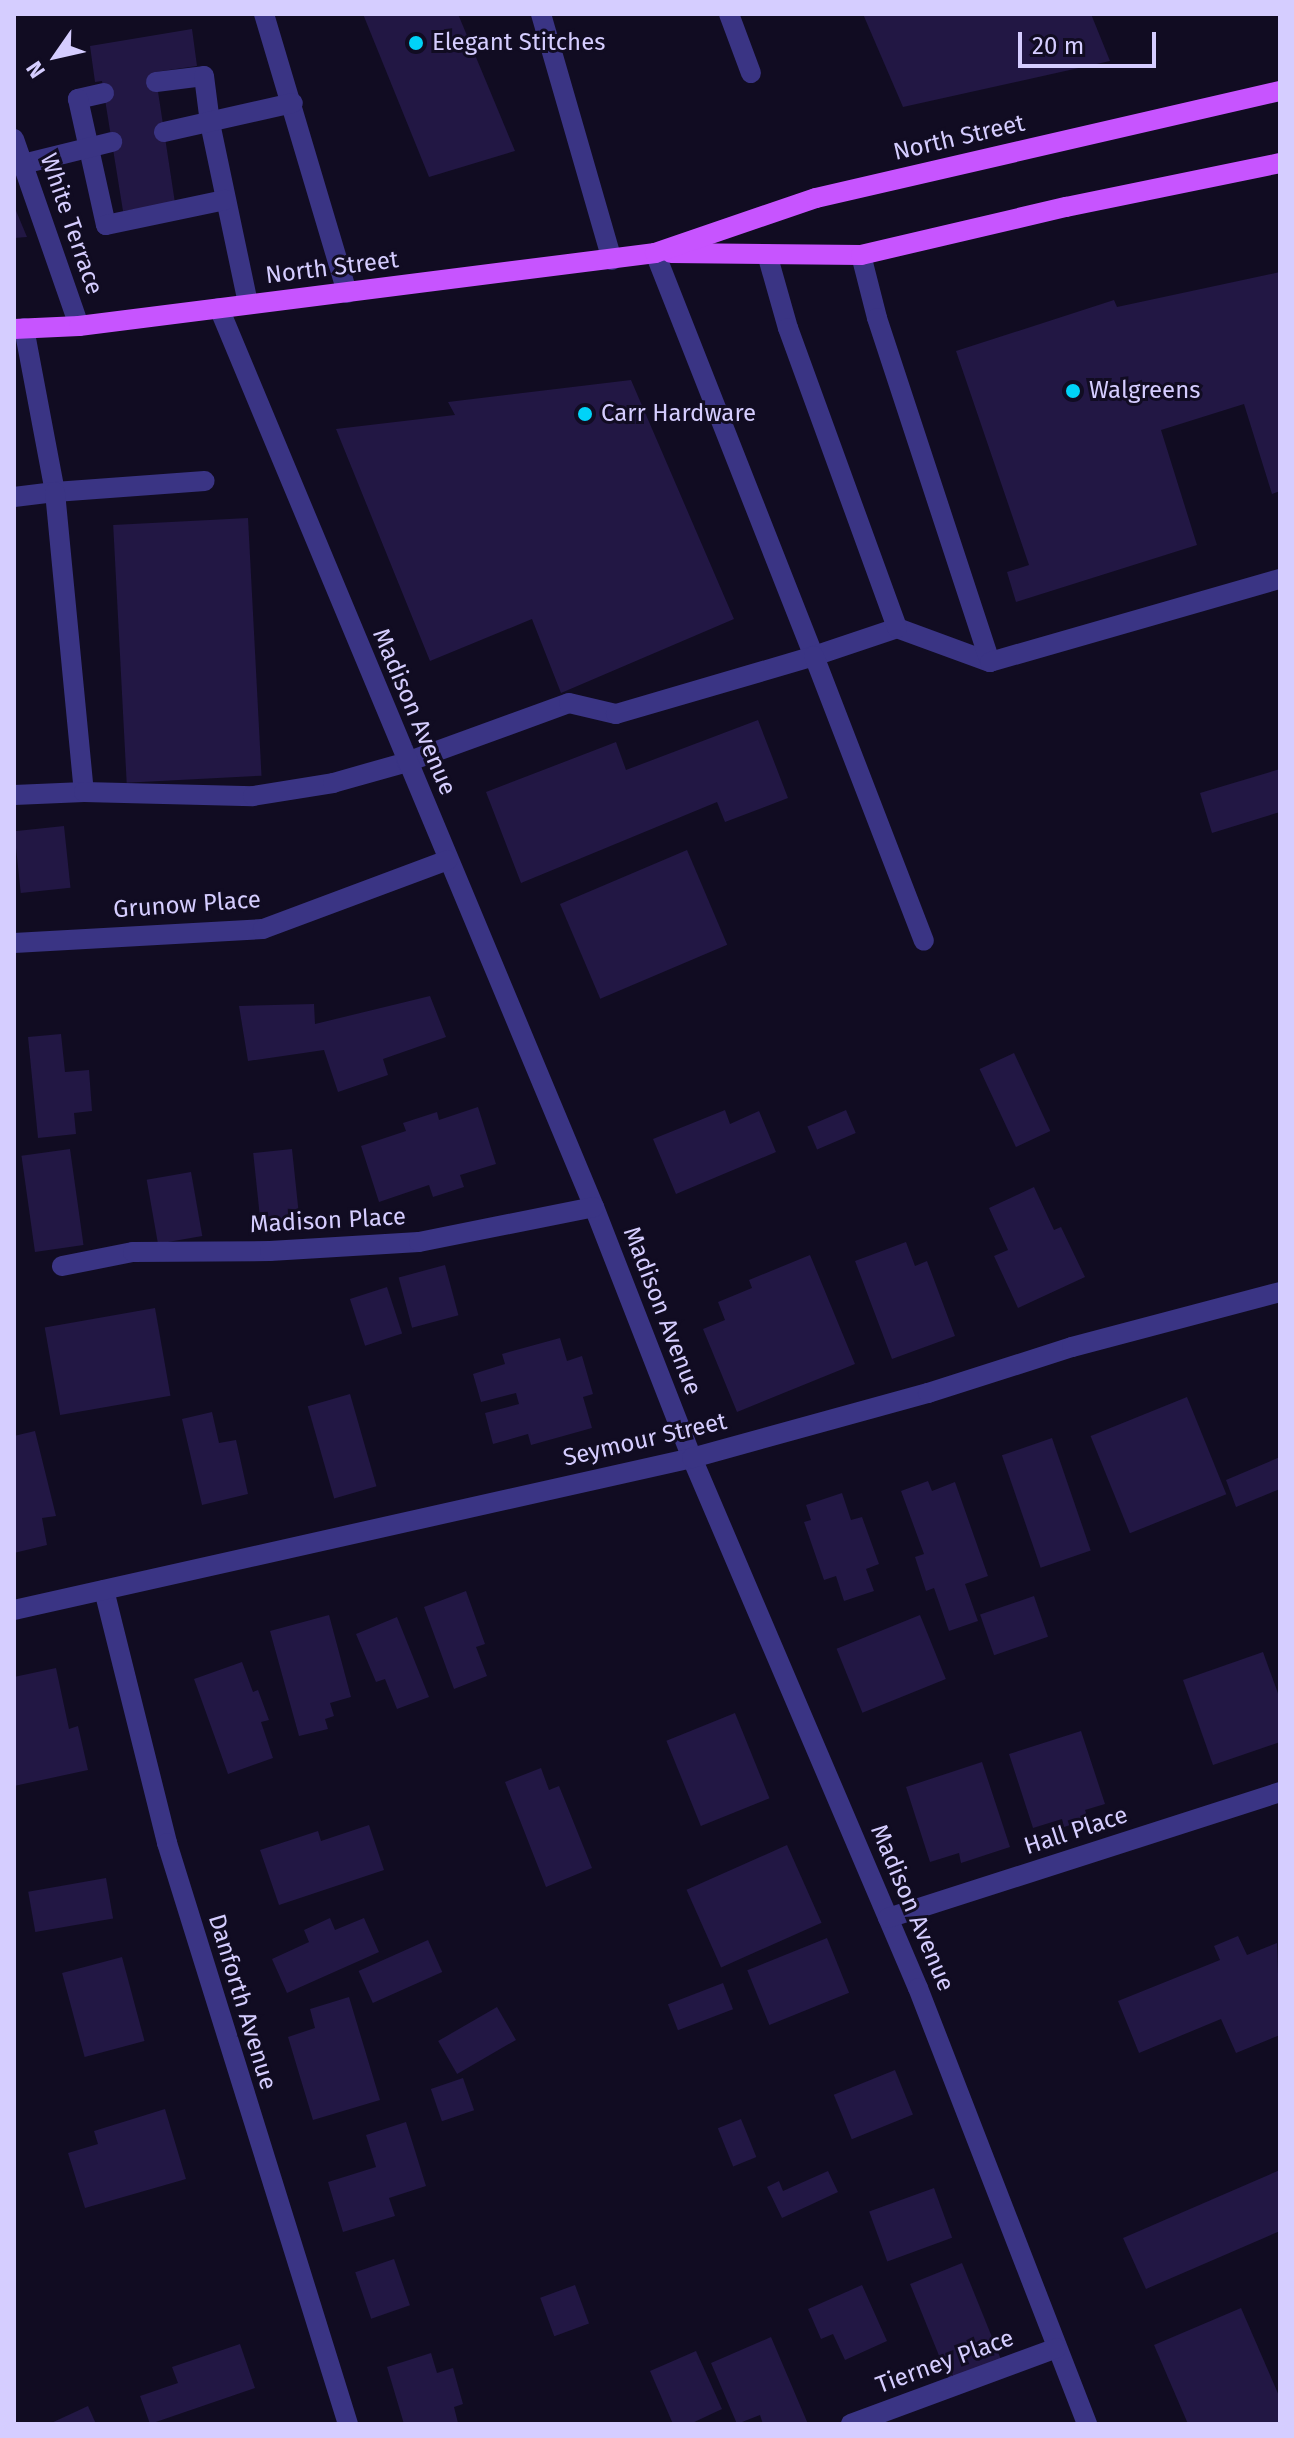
<!DOCTYPE html>
<style>
body{margin:0}
#map{position:relative;width:1294px;height:2438px;overflow:hidden;background:#110c22;font-family:"Fira Sans",sans-serif}
div>[style]{position:absolute}
[style*='--x']{left:calc(var(--x)*1px);top:calc(var(--y)*1px);width:calc(var(--w)*1px);rotate:calc(var(--a)*1deg)}
.building>*{inset:0;background:#221744;transform-origin:0 0}
.service>*{height:20px;margin:-10px;padding:0 10px;transform-origin:10px;border-radius:10px;background:#3a3484}
.minor>*{height:20px;margin:-10px;padding:0 10px;transform-origin:10px;border-radius:10px;background:#3a3484}
.tertiary>*{height:20px;margin:-10px;padding:0 10px;transform-origin:10px;border-radius:10px;background:#3a3484}
.primary>*{height:20px;margin:-10px;padding:0 10px;transform-origin:10px;border-radius:10px;background:#c754ff}
.dots>*{width:22px;height:22px;translate:-50% -50%;box-sizing:border-box;border:4px solid #110c22;border-radius:50%}
span{translate:-50% -50%;white-space:nowrap;text-align:center;line-height:1.15;-webkit-text-stroke:6px #110c22;paint-order:stroke}
.poi-label{font-size:24px;color:#d5cdff}
.left{translate:0 -50%;text-align:left}
.street-label{font-size:24px;color:#d5cdff}
.frame{position:absolute;inset:0;border:16px solid #d5cdff;pointer-events:none}
.north{position:absolute;left:16px;top:16px;width:80px;height:80px;-webkit-text-stroke:6px #110c22;paint-order:stroke;rotate:236deg;font-size:22px;font-weight:700;line-height:32px;text-align:center;color:#d5cdff}
.north::after{content:'';display:block;margin:auto;width:28px;height:36px;background:#d5cdff;clip-path:polygon(50% 0,100% 100%,50% 72%,0 100%)}
.scale{position:absolute;left:1018px;top:32px;width:138px;height:36px;box-sizing:border-box;border:4px solid #d5cdff;border-top:0;padding-left:10px;font-size:24px;line-height:28px;white-space:nowrap;color:#d5cdff;-webkit-text-stroke:6px #110c22;paint-order:stroke}
</style>
<div id="map">
<div class="building">
<div style="clip-path:polygon(363px 14px,458px 14px,515px 151px,429px 177px)"></div>
<div style="clip-path:polygon(863px 14px,1091px 14px,1110px 61px,903px 107px)"></div>
<div style="clip-path:polygon(192px 29px,197px 66px,155px 72px,175px 203px,123px 211px,102px 81px,95px 82px,90px 46px)"></div>
<div style="clip-path:polygon(14px 206px,27px 237px,14px 238px)"></div>
<div style="clip-path:polygon(1280px 272px,1280px 491px,1272px 494px,1244px 404px,1161px 430px,1197px 545px,1016px 602px,1007px 572px,1029px 565px,956px 351px,1114px 300px,1117px 307px)"></div>
<div style="clip-path:polygon(631px 380px,734px 619px,561px 693px,532px 619px,430px 661px,336px 429px,455px 415px,448px 402px)"></div>
<div style="left:248px;top:518px;width:258px;height:135px;rotate:87deg"></div>
<div style="clip-path:polygon(758px 720px,788px 798px,725px 822px,717px 802px,521px 883px,486px 792px,616px 742px,626px 770px)"></div>
<div style="clip-path:polygon(1280px 769px,1280px 812px,1212px 833px,1200px 793px)"></div>
<div style="left:64px;top:826px;width:62px;height:50px;rotate:84deg"></div>
<div style="left:687px;top:850px;width:103px;height:138px;rotate:67deg"></div>
<div style="clip-path:polygon(430px 996px,446px 1037px,383px 1059px,388px 1075px,338px 1092px,324px 1050px,248px 1061px,239px 1006px,314px 1004px,315px 1024px)"></div>
<div style="clip-path:polygon(61px 1034px,65px 1072px,89px 1070px,92px 1111px,74px 1113px,76px 1134px,38px 1138px,28px 1037px)"></div>
<div style="left:1014px;top:1053px;width:86px;height:38px;rotate:65deg"></div>
<div style="clip-path:polygon(478px 1107px,496px 1164px,460px 1175px,464px 1187px,433px 1197px,429px 1185px,379px 1202px,361px 1146px,406px 1131px,403px 1123px,437px 1112px,439px 1120px)"></div>
<div style="clip-path:polygon(725px 1110px,730px 1124px,759px 1111px,776px 1152px,676px 1194px,653px 1139px)"></div>
<div style="left:846px;top:1110px;width:25px;height:42px;rotate:67deg"></div>
<div style="left:70px;top:1149px;width:97px;height:49px;rotate:82deg"></div>
<div style="left:292px;top:1149px;width:79px;height:39px;rotate:84deg"></div>
<div style="left:191px;top:1172px;width:65px;height:45px;rotate:80deg"></div>
<div style="clip-path:polygon(1034px 1187px,1054px 1230px,1061px 1227px,1085px 1277px,1018px 1308px,994px 1256px,1008px 1250px,989px 1208px)"></div>
<div style="clip-path:polygon(906px 1242px,915px 1266px,927px 1261px,955px 1336px,892px 1359px,855px 1261px)"></div>
<div style="clip-path:polygon(810px 1255px,855px 1364px,737px 1412px,703px 1329px,725px 1320px,718px 1302px,752px 1288px,749px 1280px)"></div>
<div style="left:445px;top:1265px;width:52px;height:48px;rotate:75deg"></div>
<div style="left:387px;top:1287px;width:49px;height:39px;rotate:72deg"></div>
<div style="left:155px;top:1308px;width:89px;height:112px;rotate:80deg"></div>
<div style="clip-path:polygon(560px 1338px,567px 1361px,582px 1356px,593px 1394px,583px 1397px,592px 1428px,531px 1445px,528px 1434px,493px 1444px,485px 1413px,519px 1404px,516px 1393px,481px 1402px,473px 1374px,505px 1364px,502px 1354px)"></div>
<div style="left:350px;top:1394px;width:96px;height:44px;rotate:74deg"></div>
<div style="left:1187px;top:1397px;width:105px;height:104px;rotate:68deg"></div>
<div style="clip-path:polygon(212px 1412px,219px 1443px,236px 1440px,248px 1494px,202px 1505px,182px 1419px)"></div>
<div style="clip-path:polygon(35px 1431px,56px 1516px,42px 1518px,47px 1545px,14px 1553px,14px 1436px)"></div>
<div style="left:1052px;top:1438px;width:119px;height:53px;rotate:71deg"></div>
<div style="clip-path:polygon(1280px 1457px,1280px 1489px,1236px 1507px,1226px 1480px)"></div>
<div style="clip-path:polygon(928px 1481px,932px 1491px,955px 1482px,988px 1576px,965px 1584px,978px 1621px,949px 1631px,934px 1588px,926px 1591px,915px 1557px,924px 1554px,901px 1491px)"></div>
<div style="clip-path:polygon(842px 1493px,851px 1520px,862px 1517px,879px 1564px,866px 1569px,874px 1591px,844px 1601px,836px 1576px,824px 1580px,804px 1522px,811px 1520px,806px 1505px)"></div>
<div style="clip-path:polygon(466px 1591px,485px 1644px,476px 1647px,487px 1676px,454px 1689px,424px 1607px)"></div>
<div style="left:1034px;top:1596px;width:43px;height:57px;rotate:71deg"></div>
<div style="clip-path:polygon(329px 1615px,351px 1697px,330px 1703px,334px 1716px,325px 1719px,328px 1729px,299px 1736px,270px 1631px)"></div>
<div style="left:920px;top:1615px;width:69px;height:90px;rotate:68deg"></div>
<div style="clip-path:polygon(397px 1617px,429px 1697px,397px 1709px,385px 1679px,376px 1682px,356px 1634px)"></div>
<div style="clip-path:polygon(1263px 1652px,1280px 1699px,1280px 1742px,1213px 1765px,1183px 1680px)"></div>
<div style="clip-path:polygon(242px 1662px,253px 1692px,258px 1690px,269px 1720px,261px 1722px,273px 1758px,228px 1774px,194px 1679px)"></div>
<div style="clip-path:polygon(56px 1668px,69px 1729px,78px 1726px,88px 1770px,14px 1786px,14px 1677px)"></div>
<div style="left:735px;top:1713px;width:92px;height:74px;rotate:68deg"></div>
<div style="clip-path:polygon(1081px 1731px,1105px 1804px,1085px 1810px,1088px 1819px,1064px 1827px,1062px 1819px,1033px 1828px,1009px 1754px)"></div>
<div style="clip-path:polygon(982px 1762px,1010px 1847px,961px 1863px,959px 1853px,930px 1862px,906px 1787px)"></div>
<div style="clip-path:polygon(541px 1768px,549px 1790px,559px 1786px,592px 1868px,546px 1887px,505px 1782px)"></div>
<div style="clip-path:polygon(369px 1825px,384px 1870px,279px 1905px,260px 1850px,318px 1831px,321px 1841px)"></div>
<div style="left:787px;top:1845px;width:85px;height:110px;rotate:66deg"></div>
<div style="left:106px;top:1878px;width:41px;height:79px;rotate:80deg"></div>
<div style="clip-path:polygon(330px 1918px,335px 1930px,364px 1918px,379px 1952px,287px 1993px,272px 1959px,309px 1942px,304px 1930px)"></div>
<div style="clip-path:polygon(1238px 1936px,1247px 1955px,1277px 1943px,1280px 2035px,1236px 2053px,1221px 2019px,1139px 2053px,1118px 2001px,1220px 1960px,1214px 1946px)"></div>
<div style="left:827px;top:1938px;width:59px;height:86px;rotate:68deg"></div>
<div style="left:428px;top:1940px;width:35px;height:76px;rotate:66deg"></div>
<div style="left:122px;top:1957px;width:87px;height:62px;rotate:75deg"></div>
<div style="left:723px;top:1983px;width:28px;height:59px;rotate:69deg"></div>
<div style="clip-path:polygon(349px 1997px,380px 2100px,313px 2120px,288px 2037px,315px 2028px,310px 2009px)"></div>
<div style="left:497px;top:2007px;width:38px;height:68px;rotate:60deg"></div>
<div style="left:895px;top:2070px;width:48px;height:66px;rotate:68deg"></div>
<div style="left:463px;top:2078px;width:34px;height:34px;rotate:71deg"></div>
<div style="clip-path:polygon(165px 2109px,186px 2179px,85px 2208px,68px 2153px,98px 2144px,94px 2131px)"></div>
<div style="left:741px;top:2119px;width:41px;height:25px;rotate:68deg"></div>
<div style="clip-path:polygon(406px 2122px,426px 2186px,389px 2198px,395px 2216px,343px 2232px,328px 2182px,376px 2167px,366px 2135px)"></div>
<div style="clip-path:polygon(1280px 2170px,1280px 2231px,1146px 2289px,1123px 2238px)"></div>
<div style="clip-path:polygon(828px 2171px,838px 2192px,782px 2218px,767px 2187px,779px 2181px,783px 2191px)"></div>
<div style="left:934px;top:2188px;width:53px;height:69px;rotate:70deg"></div>
<div style="left:394px;top:2259px;width:49px;height:41px;rotate:71deg"></div>
<div style="left:962px;top:2263px;width:109px;height:56px;rotate:68deg"></div>
<div style="left:575px;top:2285px;width:41px;height:37px;rotate:70deg"></div>
<div style="clip-path:polygon(862px 2285px,887px 2341px,845px 2360px,833px 2334px,821px 2339px,808px 2309px)"></div>
<div style="clip-path:polygon(1241px 2308px,1280px 2398px,1280px 2424px,1188px 2424px,1154px 2345px)"></div>
<div style="clip-path:polygon(771px 2337px,808px 2424px,763px 2424px,760px 2415px,737px 2424px,711px 2363px)"></div>
<div style="clip-path:polygon(240px 2344px,255px 2388px,150px 2424px,140px 2396px,178px 2383px,172px 2367px)"></div>
<div style="clip-path:polygon(696px 2351px,722px 2409px,690px 2424px,673px 2424px,650px 2371px)"></div>
<div style="clip-path:polygon(431px 2353px,437px 2373px,453px 2368px,463px 2404px,454px 2407px,458px 2423px,404px 2424px,387px 2367px)"></div>
<div style="clip-path:polygon(88px 2406px,96px 2424px,49px 2424px)"></div>
</div>
<div class="service">
<div style="--x:264;--y:14;--w:291;--a:73.4"></div>
<div style="--x:541;--y:14;--w:256;--a:73.9"></div>
<div style="--x:729;--y:14;--w:63;--a:69.6"></div>
<div style="--x:156;--y:82;--w:48;--a:-7.1"></div>
<div style="--x:204;--y:76;--w:47;--a:82.7"></div>
<div style="--x:210;--y:123;--w:185;--a:78.1"></div>
<div style="--x:104;--y:93;--w:27;--a:167"></div>
<div style="--x:78;--y:99;--w:129;--a:77.5"></div>
<div style="--x:106;--y:225;--w:122;--a:-11.9"></div>
<div style="--x:164;--y:132;--w:132;--a:-12.7"></div>
<div style="--x:23;--y:164;--w:92;--a:-13.9"></div>
<div style="--x:655;--y:253;--w:433;--a:68.5"></div>
<div style="--x:814;--y:656;--w:88;--a:-18.6"></div>
<div style="--x:897;--y:628;--w:99;--a:20.1"></div>
<div style="--x:767;--y:254;--w:77;--a:74.2"></div>
<div style="--x:788;--y:328;--w:319;--a:70"></div>
<div style="--x:861;--y:255;--w:65;--a:75.7"></div>
<div style="--x:877;--y:318;--w:362;--a:71.8"></div>
<div style="--x:990;--y:662;--w:302;--a:-16"></div>
<div style="--x:24;--y:328;--w:167;--a:79.3"></div>
<div style="--x:55;--y:492;--w:150;--a:-4.2"></div>
<div style="--x:14;--y:497;--w:41;--a:-7"></div>
<div style="--x:55;--y:492;--w:301;--a:84.5"></div>
<div style="--x:14;--y:795;--w:70;--a:-2.5"></div>
<div style="--x:84;--y:792;--w:169;--a:1.4"></div>
<div style="--x:253;--y:796;--w:81;--a:-9.2"></div>
<div style="--x:333;--y:783;--w:77;--a:-15.8"></div>
<div style="--x:407;--y:762;--w:172;--a:-20"></div>
<div style="--x:569;--y:703;--w:48;--a:13.2"></div>
<div style="--x:616;--y:714;--w:206;--a:-16.3"></div>
<div style="--x:814;--y:656;--w:305;--a:68.9"></div>
</div>
<div class="minor">
<div style="--x:14;--y:139;--w:198;--a:70.8"></div>
<div style="--x:219;--y:308;--w:974;--a:67.36"></div>
<div style="--x:594;--y:1207;--w:269;--a:68.7"></div>
<div style="--x:692;--y:1458;--w:576;--a:66.91"></div>
<div style="--x:918;--y:1988;--w:468;--a:68.8"></div>
<div style="--x:14;--y:943;--w:249;--a:-3.2"></div>
<div style="--x:263;--y:929;--w:197;--a:-20.5"></div>
<div style="--x:62;--y:1266;--w:72;--a:-11.2"></div>
<div style="--x:133;--y:1252;--w:137;--a:-0.4"></div>
<div style="--x:270;--y:1251;--w:149;--a:-3.5"></div>
<div style="--x:419;--y:1242;--w:178;--a:-11.3"></div>
<div style="--x:104;--y:1590;--w:261;--a:76"></div>
<div style="--x:167;--y:1843;--w:609;--a:72.7"></div>
<div style="--x:888;--y:1918;--w:412;--a:-17.8"></div>
<div style="--x:851;--y:2424;--w:219;--a:-20.3"></div>
</div>
<div class="tertiary">
<div style="--x:14;--y:1610;--w:695;--a:-12.64"></div>
<div style="--x:692;--y:1458;--w:245;--a:-15.4"></div>
<div style="--x:928;--y:1393;--w:151;--a:-17.7"></div>
<div style="--x:1072;--y:1347;--w:215;--a:-14.8"></div>
</div>
<div class="primary">
<div style="--x:671;--y:253;--w:190;--a:0.6"></div>
<div style="--x:861;--y:255;--w:211;--a:-13.2"></div>
<div style="--x:1066;--y:207;--w:218;--a:-11.6"></div>
<div style="--x:14;--y:329;--w:65;--a:-2.6"></div>
<div style="--x:79;--y:326;--w:581;--a:-7.22"></div>
<div style="--x:655;--y:253;--w:170;--a:-18.9"></div>
<div style="--x:816;--y:198;--w:476;--a:-13"></div>
</div>
<div class="dots">
<div style="left:416px;top:43px;background:#00d3f8"></div>
<div style="left:1073px;top:391px;background:#00d3f8"></div>
<div style="left:585px;top:414px;background:#00d3f8"></div>
</div>
<div class="poi-label">
<span class="left" style="left:432px;top:43px">Elegant Stitches</span>
<span class="left" style="left:1089px;top:391px">Walgreens</span>
<span class="left" style="left:601px;top:414px">Carr Hardware</span>
</div>
<div class="street-label">
<span style="left:959px;top:138px;rotate:-13deg">North Street</span>
<span style="left:71px;top:224px;rotate:71deg">White Terrace</span>
<span style="left:332px;top:268px;rotate:-7deg">North Street</span>
<span style="left:414px;top:712px;rotate:67deg">Madison Avenue</span>
<span style="left:187px;top:905px;rotate:-4deg">Grunow Place</span>
<span style="left:328px;top:1221px;rotate:-3deg">Madison Place</span>
<span style="left:662px;top:1311px;rotate:69deg">Madison Avenue</span>
<span style="left:645px;top:1440px;rotate:-13deg">Seymour Street</span>
<span style="left:1076px;top:1831px;rotate:-18deg">Hall Place</span>
<span style="left:912px;top:1908px;rotate:67deg">Madison Avenue</span>
<span style="left:242px;top:2002px;rotate:73deg">Danforth Avenue</span>
<span style="left:945px;top:2362px;rotate:-20deg">Tierney Place</span>
</div>
<div class="frame"></div>
<div class="north">N</div>
<div class="scale">20 m</div>
</div>
